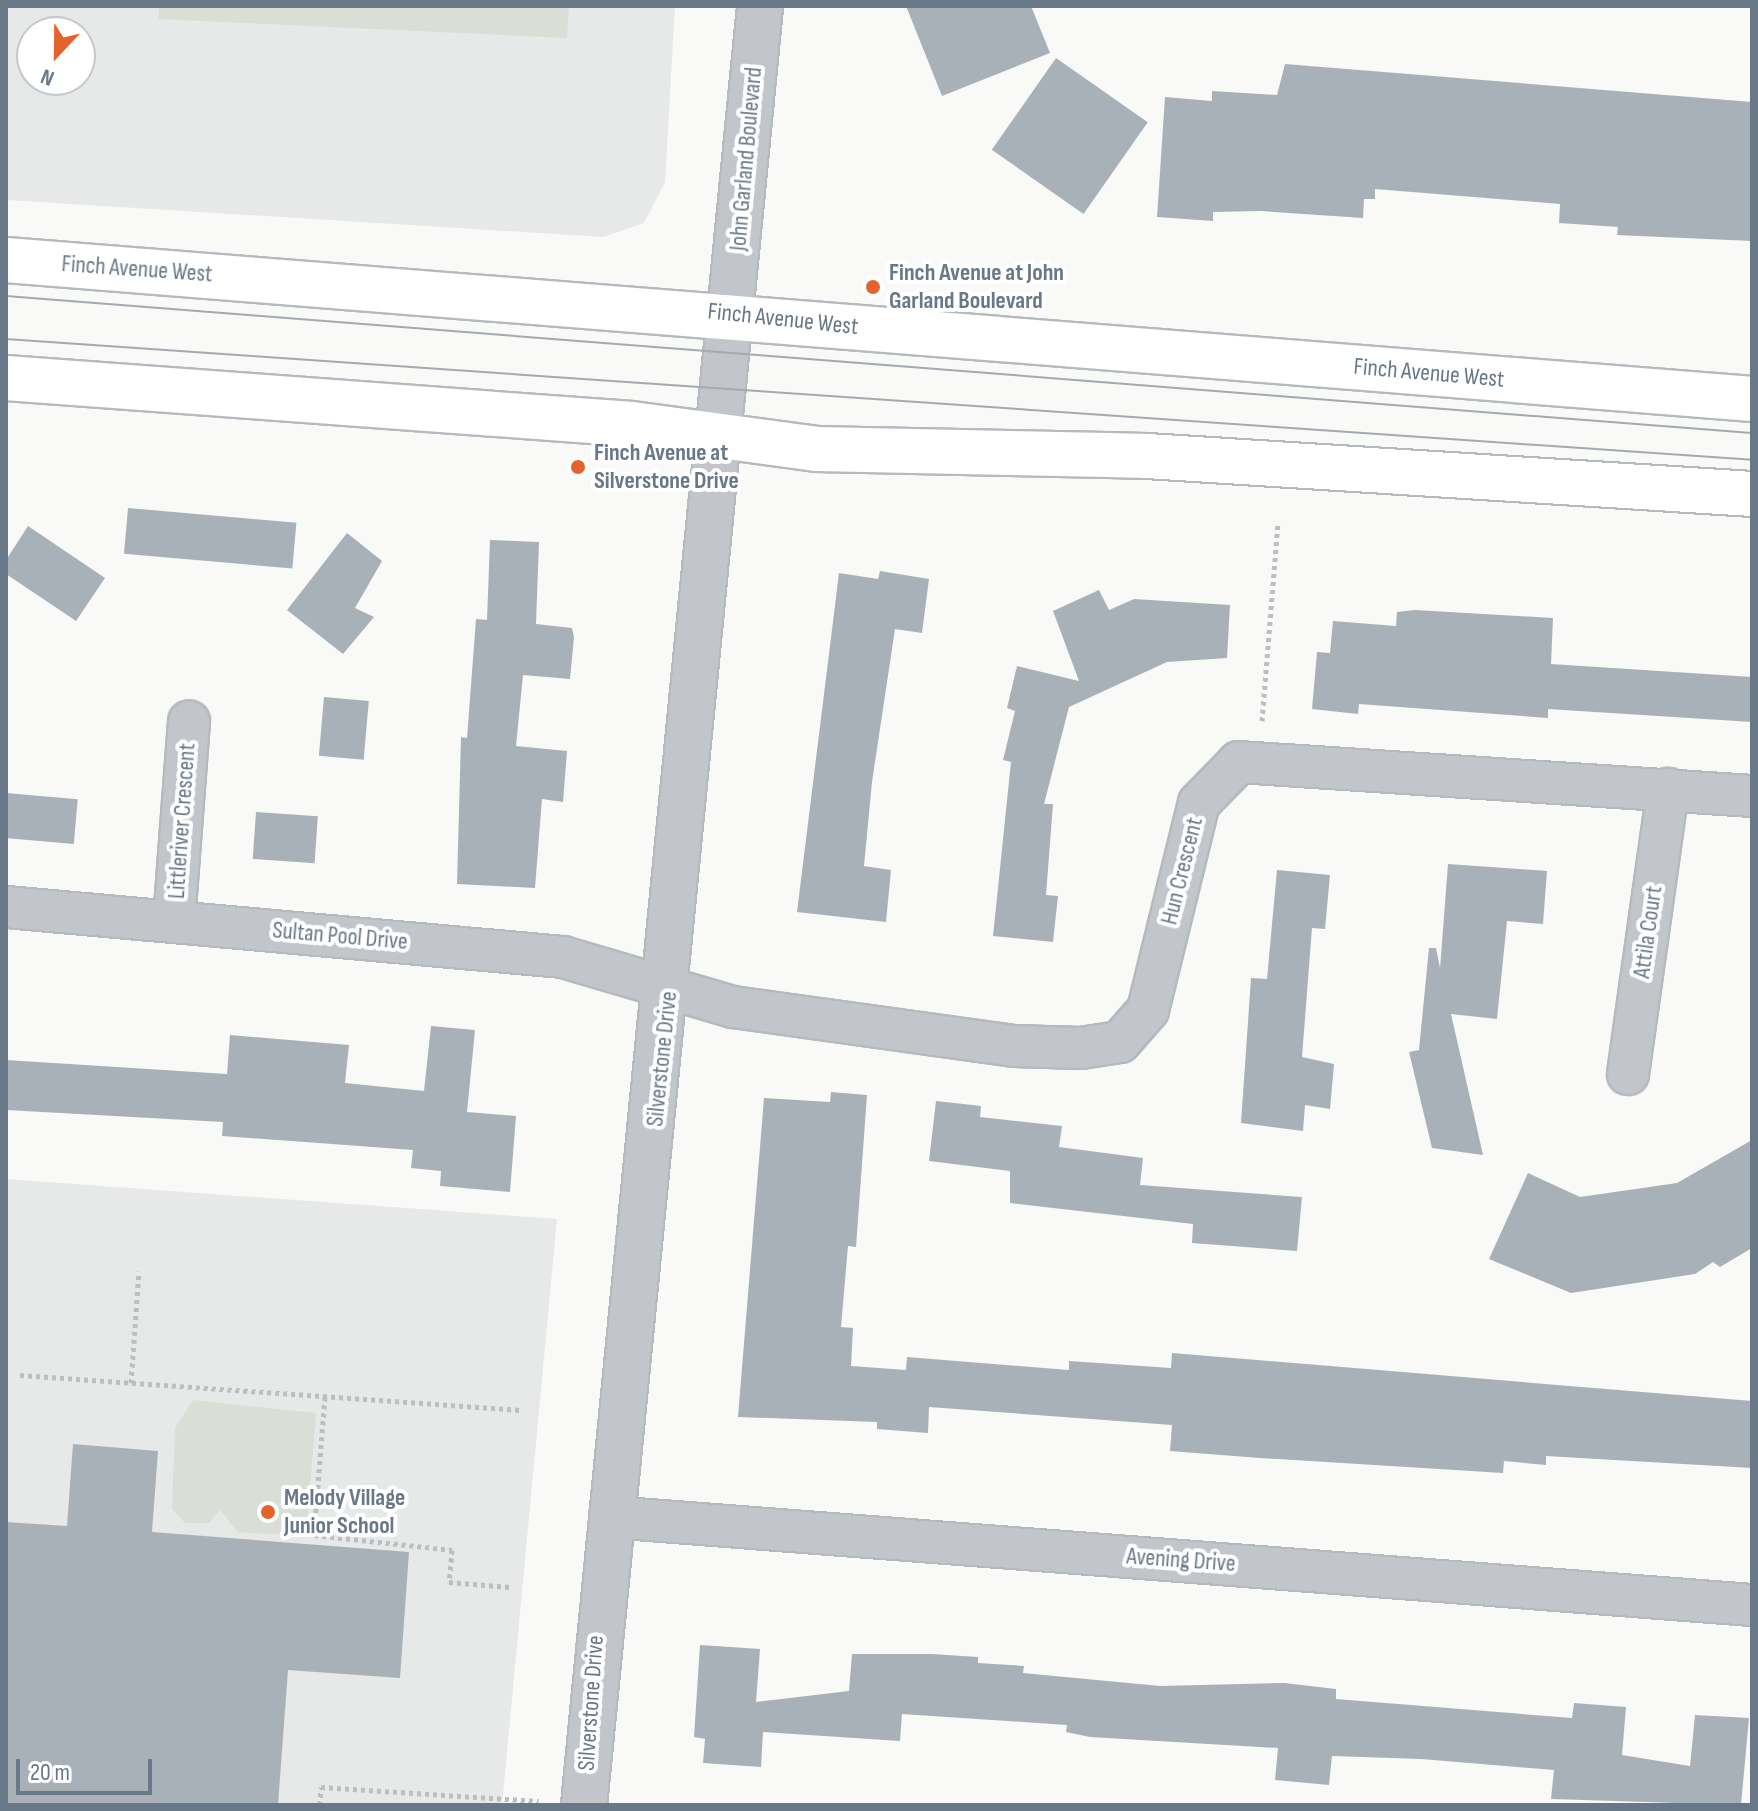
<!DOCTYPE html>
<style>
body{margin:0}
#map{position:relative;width:1758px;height:1811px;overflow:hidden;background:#f9f9f7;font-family:"Sofia Sans Condensed",sans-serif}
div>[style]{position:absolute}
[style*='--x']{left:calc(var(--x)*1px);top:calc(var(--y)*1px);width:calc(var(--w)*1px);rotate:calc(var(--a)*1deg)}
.built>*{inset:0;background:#e7e8e8}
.green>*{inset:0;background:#d9ded6}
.building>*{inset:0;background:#a9b1b8;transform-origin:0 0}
.path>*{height:5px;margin-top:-2.5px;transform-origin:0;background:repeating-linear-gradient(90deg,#bcbfc2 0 4px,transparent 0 8px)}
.roads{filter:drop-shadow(2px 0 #b5babf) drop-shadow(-2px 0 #b5babf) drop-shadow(0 2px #b5babf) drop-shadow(0 -2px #b5babf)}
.minor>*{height:40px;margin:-20px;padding:0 20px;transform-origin:20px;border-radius:20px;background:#c2c6cb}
.tertiary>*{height:44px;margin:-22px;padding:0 22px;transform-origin:22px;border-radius:22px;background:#c2c6cb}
.secondary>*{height:44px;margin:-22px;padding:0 22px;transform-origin:22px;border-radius:22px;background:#fff}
.tram>*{height:2px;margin:-1px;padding:0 1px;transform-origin:1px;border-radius:1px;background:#a3aab0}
.dots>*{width:22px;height:22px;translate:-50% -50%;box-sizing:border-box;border:4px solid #fff;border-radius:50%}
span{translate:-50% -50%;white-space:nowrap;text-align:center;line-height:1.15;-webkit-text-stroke:8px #fff;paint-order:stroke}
.street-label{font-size:24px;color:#687888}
.poi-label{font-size:24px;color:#687888;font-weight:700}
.left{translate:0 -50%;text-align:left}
.frame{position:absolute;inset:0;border:8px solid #687888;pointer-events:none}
.north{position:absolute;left:16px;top:16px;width:80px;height:80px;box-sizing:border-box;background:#fff;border:2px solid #c3c9cf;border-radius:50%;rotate:202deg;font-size:22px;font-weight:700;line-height:32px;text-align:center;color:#687888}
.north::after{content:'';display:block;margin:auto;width:28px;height:36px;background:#e3632d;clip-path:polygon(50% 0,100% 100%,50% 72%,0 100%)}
.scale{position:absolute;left:16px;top:1759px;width:136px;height:36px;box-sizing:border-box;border:4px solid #687888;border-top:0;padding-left:10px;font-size:24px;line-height:28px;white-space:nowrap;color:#687888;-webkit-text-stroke:6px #fff;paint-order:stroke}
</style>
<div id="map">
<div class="built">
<div style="clip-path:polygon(evenodd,6px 6px,675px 6px,665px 182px,644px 223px,603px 237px,6px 200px,6px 6px,32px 32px,80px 32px,80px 80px,32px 80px,32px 32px)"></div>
<div style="clip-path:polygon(6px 1179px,557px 1219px,502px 1805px,6px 1805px)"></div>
</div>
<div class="green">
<div style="clip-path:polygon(159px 6px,569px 6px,567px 38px,159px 19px)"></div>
<div style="clip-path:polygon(193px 1400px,316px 1413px,307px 1526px,283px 1535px,238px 1532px,220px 1510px,209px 1523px,185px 1523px,172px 1509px,175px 1428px)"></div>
</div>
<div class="building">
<div style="clip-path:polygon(906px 6px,1031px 6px,1050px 53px,942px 96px)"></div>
<div style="left:1056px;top:58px;width:112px;height:112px;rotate:35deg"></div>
<div style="clip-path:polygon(1285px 64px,1752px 102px,1752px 241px,1617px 235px,1618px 227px,1559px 223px,1560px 204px,1375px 189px,1375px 199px,1364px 199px,1363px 218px,1260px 211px,1213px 212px,1213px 221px,1157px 217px,1165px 97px,1212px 101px,1212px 91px,1277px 95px)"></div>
<div style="left:128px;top:508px;width:169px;height:46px;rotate:5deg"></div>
<div style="clip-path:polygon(28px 526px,105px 578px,76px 621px,6px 574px,6px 560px)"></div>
<div style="clip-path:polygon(347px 533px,382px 561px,355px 608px,374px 617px,343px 654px,287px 610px)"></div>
<div style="clip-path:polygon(490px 540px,539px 542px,536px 624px,572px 628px,574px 637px,570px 679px,523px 675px,516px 746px,567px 751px,563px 802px,542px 799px,535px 888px,457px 884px,461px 737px,467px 738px,476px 619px,487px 620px)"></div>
<div style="clip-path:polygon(880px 571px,929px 579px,922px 633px,895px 629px,872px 782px,864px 866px,891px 870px,886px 922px,797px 912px,839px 573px,878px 579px)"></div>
<div style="clip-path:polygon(1099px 590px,1109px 610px,1134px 599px,1230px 605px,1227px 658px,1167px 662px,1069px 707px,1044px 804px,1053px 804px,1046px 895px,1058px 896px,1053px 942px,993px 936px,1011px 762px,1003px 760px,1015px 711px,1007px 708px,1017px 666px,1079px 681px,1053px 611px)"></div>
<div style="clip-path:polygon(1415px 610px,1553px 618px,1551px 664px,1752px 677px,1752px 722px,1548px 709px,1548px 718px,1359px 704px,1358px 714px,1312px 709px,1317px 652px,1330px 653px,1333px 621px,1396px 626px,1397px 612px)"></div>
<div style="left:324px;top:697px;width:45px;height:59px;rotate:5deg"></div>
<div style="left:6px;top:793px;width:72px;height:45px;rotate:5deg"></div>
<div style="left:256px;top:812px;width:62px;height:47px;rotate:4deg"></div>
<div style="clip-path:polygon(1448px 864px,1547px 871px,1543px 924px,1507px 921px,1497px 1019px,1451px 1014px,1483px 1155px,1432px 1148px,1409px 1052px,1419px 1050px,1429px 948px,1436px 948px,1440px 968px)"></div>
<div style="clip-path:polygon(1277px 870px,1330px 875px,1325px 929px,1312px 928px,1302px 1057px,1334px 1064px,1330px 1109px,1305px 1105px,1303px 1131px,1241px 1123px,1251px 978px,1267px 979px)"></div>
<div style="clip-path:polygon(431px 1026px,475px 1030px,467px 1112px,516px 1116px,510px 1192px,440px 1186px,441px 1171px,411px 1168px,413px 1150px,222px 1136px,223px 1122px,6px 1110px,6px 1060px,227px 1074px,230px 1035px,349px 1045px,345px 1083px,424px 1091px)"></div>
<div style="clip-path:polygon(831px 1092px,867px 1095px,856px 1247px,848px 1246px,841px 1327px,853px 1328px,851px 1366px,906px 1370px,907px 1357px,1069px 1370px,1069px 1361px,1171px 1368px,1172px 1353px,1752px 1401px,1752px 1468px,1546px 1456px,1546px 1465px,1504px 1461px,1503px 1473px,1260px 1458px,1170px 1451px,1172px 1425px,929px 1407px,928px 1433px,877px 1429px,877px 1422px,738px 1417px,764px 1098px,830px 1102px)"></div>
<div style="clip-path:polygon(936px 1101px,981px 1106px,980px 1117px,1062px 1126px,1059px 1147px,1143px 1158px,1140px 1185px,1302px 1197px,1297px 1251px,1192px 1243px,1193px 1224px,1010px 1203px,1010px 1171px,929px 1161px)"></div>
<div style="clip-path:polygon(1752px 1140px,1752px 1248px,1720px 1267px,1713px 1262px,1695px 1274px,1571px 1293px,1489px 1259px,1528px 1173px,1580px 1197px,1677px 1183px)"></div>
<div style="clip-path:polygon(73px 1444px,158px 1451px,152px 1532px,409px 1552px,400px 1678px,288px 1670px,278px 1805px,6px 1805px,6px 1522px,67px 1526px)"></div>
<div style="clip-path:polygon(700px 1645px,760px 1649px,756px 1702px,849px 1691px,852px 1654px,932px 1654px,978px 1657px,978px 1663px,1024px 1666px,1023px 1673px,1160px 1686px,1284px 1683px,1336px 1689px,1336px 1699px,1572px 1718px,1574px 1703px,1626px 1707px,1622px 1755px,1690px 1766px,1695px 1715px,1749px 1718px,1741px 1805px,1551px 1799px,1554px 1770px,1421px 1759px,1332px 1756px,1329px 1785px,1275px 1780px,1278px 1748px,1090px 1737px,1066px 1732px,1067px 1725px,902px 1714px,900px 1741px,763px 1732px,761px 1767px,703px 1763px,705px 1739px,694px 1737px)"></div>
</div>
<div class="path">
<div style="--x:1262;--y:721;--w:199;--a:-85.4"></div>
<div style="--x:20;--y:1375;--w:502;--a:4"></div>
<div style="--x:131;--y:1383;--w:112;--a:-85.9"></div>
<div style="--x:325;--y:1397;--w:138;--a:94.6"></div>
<div style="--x:314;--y:1535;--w:139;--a:6.2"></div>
<div style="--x:452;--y:1550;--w:32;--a:95"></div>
<div style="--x:449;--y:1582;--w:61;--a:4.7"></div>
<div style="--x:320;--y:1805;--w:18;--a:-87"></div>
<div style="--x:321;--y:1787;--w:218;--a:3.7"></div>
</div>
<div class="roads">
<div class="minor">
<div style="--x:6;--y:907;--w:559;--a:5.13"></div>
<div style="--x:563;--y:957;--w:177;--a:16.4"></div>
<div style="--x:733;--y:1007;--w:284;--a:7.9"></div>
<div style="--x:1014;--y:1046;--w:67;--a:1.7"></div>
<div style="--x:1081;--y:1048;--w:39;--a:-9"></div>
<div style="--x:1120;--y:1042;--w:43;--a:-48.8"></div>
<div style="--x:1148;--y:1010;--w:213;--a:-76.2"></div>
<div style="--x:1199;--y:803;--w:57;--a:-45.7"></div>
<div style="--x:1239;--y:762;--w:514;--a:3.79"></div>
<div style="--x:174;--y:921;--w:200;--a:-85.7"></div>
<div style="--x:1628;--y:1074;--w:288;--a:-82"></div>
<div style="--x:610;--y:1517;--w:1145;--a:4.41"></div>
</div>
<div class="tertiary">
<div style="--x:584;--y:1805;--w:1808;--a:-84.41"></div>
</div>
<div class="secondary">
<div style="--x:6;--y:260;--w:1752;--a:4.55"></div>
<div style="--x:6;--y:378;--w:628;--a:4.2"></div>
<div style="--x:632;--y:424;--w:186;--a:7.7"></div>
<div style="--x:816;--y:449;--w:331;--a:1.2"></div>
<div style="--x:1147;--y:456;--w:606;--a:3.59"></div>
</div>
</div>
<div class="tram">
<div style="--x:6;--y:296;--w:1751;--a:4.49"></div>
<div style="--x:6;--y:339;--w:1750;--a:3.96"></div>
</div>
<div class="dots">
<div style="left:873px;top:287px;background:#e3632d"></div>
<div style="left:578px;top:467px;background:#e3632d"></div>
<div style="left:268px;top:1512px;background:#e3632d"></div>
</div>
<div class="street-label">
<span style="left:746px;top:159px;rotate:-85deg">John Garland Boulevard</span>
<span style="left:137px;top:269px;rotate:4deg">Finch Avenue West</span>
<span style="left:783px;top:319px;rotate:6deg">Finch Avenue West</span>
<span style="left:1429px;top:373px;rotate:5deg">Finch Avenue West</span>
<span style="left:182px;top:821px;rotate:-86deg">Littleriver Crescent</span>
<span style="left:1182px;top:871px;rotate:-76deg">Hun Crescent</span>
<span style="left:1648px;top:932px;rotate:-82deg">Attila Court</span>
<span style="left:340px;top:936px;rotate:5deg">Sultan Pool Drive</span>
<span style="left:662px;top:1059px;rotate:-84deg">Silverstone Drive</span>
<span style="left:1181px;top:1560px;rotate:4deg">Avening Drive</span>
<span style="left:591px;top:1703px;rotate:-86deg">Silverstone Drive</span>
</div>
<div class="poi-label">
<span class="left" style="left:889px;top:287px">Finch Avenue at John<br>Garland Boulevard</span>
<span class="left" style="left:594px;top:467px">Finch Avenue at<br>Silverstone Drive</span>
<span class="left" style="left:284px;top:1512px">Melody Village<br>Junior School</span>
</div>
<div class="frame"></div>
<div class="north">N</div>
<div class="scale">20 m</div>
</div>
